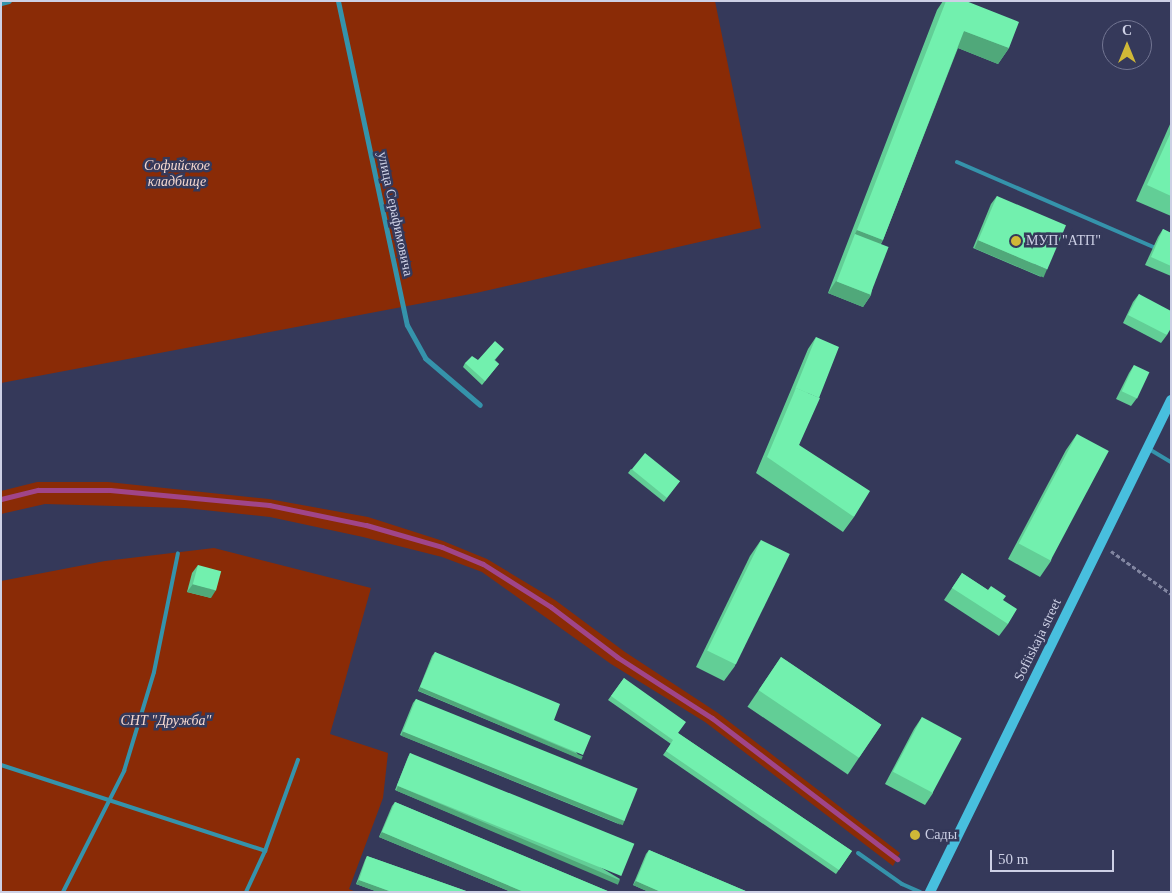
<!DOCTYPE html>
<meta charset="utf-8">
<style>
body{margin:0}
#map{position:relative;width:1172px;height:893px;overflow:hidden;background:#35395a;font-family:"Times New Roman",serif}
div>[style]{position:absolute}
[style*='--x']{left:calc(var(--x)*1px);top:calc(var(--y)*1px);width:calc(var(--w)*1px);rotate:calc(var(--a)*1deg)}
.green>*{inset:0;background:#8a2b06}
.stream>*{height:5px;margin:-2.5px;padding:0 2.5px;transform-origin:2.5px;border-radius:2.5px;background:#a04589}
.path>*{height:3px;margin-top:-1.5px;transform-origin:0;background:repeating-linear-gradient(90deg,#8286a1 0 4px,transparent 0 6.5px)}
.service>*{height:4px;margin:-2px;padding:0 2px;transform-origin:2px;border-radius:2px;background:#3593ab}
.minor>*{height:5px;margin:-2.5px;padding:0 2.5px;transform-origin:2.5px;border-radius:2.5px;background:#3593ab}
.secondary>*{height:10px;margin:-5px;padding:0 5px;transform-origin:5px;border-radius:5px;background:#48bfde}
.wall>*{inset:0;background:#62ce96;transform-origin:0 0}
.shaded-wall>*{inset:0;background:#50a87a;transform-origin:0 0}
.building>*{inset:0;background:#72f0ae;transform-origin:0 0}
.dots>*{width:14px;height:14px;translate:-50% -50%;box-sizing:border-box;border:2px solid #35395a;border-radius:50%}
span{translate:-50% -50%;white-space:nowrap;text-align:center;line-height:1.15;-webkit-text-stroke:5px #35395a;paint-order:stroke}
.park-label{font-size:14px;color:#f5d8cf;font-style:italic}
.street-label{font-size:14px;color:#cdd0e5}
.poi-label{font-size:14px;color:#cdd0e5}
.left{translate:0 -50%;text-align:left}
.frame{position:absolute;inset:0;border:2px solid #cdd0e5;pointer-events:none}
.north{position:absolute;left:1102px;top:20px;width:50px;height:50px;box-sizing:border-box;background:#35395a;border:1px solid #727592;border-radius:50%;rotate:0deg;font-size:14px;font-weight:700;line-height:20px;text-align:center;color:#cdd0e5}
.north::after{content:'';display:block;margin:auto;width:18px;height:22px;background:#d0b837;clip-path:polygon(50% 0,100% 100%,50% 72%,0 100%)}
.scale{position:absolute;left:990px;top:850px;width:124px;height:22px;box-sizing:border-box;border:2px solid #cdd0e5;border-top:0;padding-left:6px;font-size:15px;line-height:18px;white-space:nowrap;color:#cdd0e5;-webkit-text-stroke:4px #35395a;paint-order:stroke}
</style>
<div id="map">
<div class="green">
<div style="clip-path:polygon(1px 1px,715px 1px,761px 228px,476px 293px,1px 383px)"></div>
<div style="clip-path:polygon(37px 482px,108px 482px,269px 499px,368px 517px,443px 541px,487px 559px,555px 600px,625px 652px,718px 713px,900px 853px,893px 866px,705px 722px,611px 664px,482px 572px,442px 557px,363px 537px,270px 517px,185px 508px,45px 504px,1px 514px,1px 491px)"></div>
<div style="clip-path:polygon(214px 548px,371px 588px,330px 734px,388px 753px,383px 798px,349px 889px,356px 892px,1px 892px,1px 581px,105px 561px)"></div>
</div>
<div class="stream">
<div style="--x:1;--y:499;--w:38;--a:-14"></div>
<div style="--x:38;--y:490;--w:72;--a:0"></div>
<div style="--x:110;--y:490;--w:160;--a:5.4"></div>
<div style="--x:269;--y:505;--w:99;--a:11.7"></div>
<div style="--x:366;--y:525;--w:79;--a:16.1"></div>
<div style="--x:442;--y:547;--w:44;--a:22.5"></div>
<div style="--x:483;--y:564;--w:80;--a:32.3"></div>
<div style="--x:551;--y:607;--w:83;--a:37.1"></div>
<div style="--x:617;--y:657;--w:113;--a:32.7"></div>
<div style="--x:712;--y:718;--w:233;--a:37.3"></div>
</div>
<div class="path">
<div style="--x:1111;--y:551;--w:74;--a:35.6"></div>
</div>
<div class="service">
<div style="--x:957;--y:162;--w:214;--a:23.4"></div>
<div style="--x:1149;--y:449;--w:26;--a:31"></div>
<div style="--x:1;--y:765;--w:278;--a:18"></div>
<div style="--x:858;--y:853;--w:54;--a:35.2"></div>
<div style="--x:902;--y:884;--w:20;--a:24"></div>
<div style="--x:63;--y:892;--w:136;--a:-63.2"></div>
<div style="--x:124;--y:771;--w:103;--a:-73.1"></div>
<div style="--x:154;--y:672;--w:121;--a:-78.6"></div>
<div style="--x:246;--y:892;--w:45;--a:-65.1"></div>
<div style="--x:265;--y:851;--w:97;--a:-70.1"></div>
</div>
<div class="minor">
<div style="--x:338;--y:1;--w:331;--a:78"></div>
<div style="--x:407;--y:325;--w:38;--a:61"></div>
<div style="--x:425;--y:358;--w:72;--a:40.5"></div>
<div style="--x:1;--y:3;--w:8;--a:-14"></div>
</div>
<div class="secondary">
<div style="--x:930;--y:892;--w:548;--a:-63.9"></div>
</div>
<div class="wall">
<div style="clip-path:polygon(943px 1px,966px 1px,1009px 48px,998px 64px,958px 48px,883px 240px,881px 244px,871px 295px,863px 307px,828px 293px,937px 10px)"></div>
<div style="clip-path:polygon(1171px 122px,1171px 216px,1136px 201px)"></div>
<div style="clip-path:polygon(997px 196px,1041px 277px,973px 248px,991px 204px)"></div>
<div style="clip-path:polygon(1163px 229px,1171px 233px,1171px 276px,1145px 265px,1158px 237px)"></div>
<div style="clip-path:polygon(1139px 294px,1167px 335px,1161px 343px,1123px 323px,1133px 302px)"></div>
<div style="clip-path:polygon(816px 337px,799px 445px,854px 517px,843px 532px,756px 473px,785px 404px,808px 349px)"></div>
<div style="clip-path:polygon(504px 349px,495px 360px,499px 364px,482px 385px,463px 367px,465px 363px,478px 360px)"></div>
<div style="clip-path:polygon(1134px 365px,1137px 398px,1131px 406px,1116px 399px,1129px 373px)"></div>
<div style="clip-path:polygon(1077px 434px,1051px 561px,1040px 577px,1008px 559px,1066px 450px)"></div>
<div style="clip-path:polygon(631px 469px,680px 481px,664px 502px,628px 473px)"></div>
<div style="clip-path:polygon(761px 540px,735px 666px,724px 681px,696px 667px,750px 556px)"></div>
<div style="clip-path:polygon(198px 565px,211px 598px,187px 592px,192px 573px)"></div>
<div style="clip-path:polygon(962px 573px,1003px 600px,1008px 624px,999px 636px,944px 600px)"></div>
<div style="clip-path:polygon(435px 652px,554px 720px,581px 759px,418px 691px,432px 656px)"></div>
<div style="left:781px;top:657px;width:121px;height:60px;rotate:34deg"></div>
<div style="clip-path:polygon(624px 678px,678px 733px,852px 851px,836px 874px,663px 755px,671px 744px,608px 700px)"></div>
<div style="clip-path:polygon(416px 699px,621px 825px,400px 735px,413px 703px)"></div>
<div style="clip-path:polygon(922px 717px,933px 793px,925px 805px,885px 784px,914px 729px)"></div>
<div style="clip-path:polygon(410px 753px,620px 879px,617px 883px,395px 790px,408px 757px)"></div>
<div style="clip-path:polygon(395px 802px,610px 892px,511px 892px,379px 837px,392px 806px)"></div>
<div style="clip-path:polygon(649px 850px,748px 892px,649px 892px,633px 885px,646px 854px)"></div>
<div style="clip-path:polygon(367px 856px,469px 892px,378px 892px,356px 884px,365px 860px)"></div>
</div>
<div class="shaded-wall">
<div style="clip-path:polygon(964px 31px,1009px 48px,998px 64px,953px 46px)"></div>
<div style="clip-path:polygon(857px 230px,883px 240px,872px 256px,855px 234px)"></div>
<div style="left:978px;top:240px;width:75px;height:9px;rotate:23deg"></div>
<div style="clip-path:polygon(836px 281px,871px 295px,863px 307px,828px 293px)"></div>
<div style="clip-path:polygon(193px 584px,216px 590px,211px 598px,187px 592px)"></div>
<div style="left:420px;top:687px;width:177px;height:4px;rotate:23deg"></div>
<div style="left:403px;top:731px;width:239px;height:5px;rotate:22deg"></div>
<div style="left:398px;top:786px;width:241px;height:5px;rotate:23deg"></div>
<div style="clip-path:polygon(382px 832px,524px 892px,511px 892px,379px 837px)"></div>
<div style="clip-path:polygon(359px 880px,392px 892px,378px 892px,356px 884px)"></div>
<div style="clip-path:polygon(636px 881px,661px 892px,649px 892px,633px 885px)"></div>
</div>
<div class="building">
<div style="clip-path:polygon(946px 1px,966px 1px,1019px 22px,1009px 48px,964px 31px,883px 240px,857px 230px)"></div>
<div style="clip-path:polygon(1171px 132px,1171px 196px,1147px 185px)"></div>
<div style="left:997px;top:196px;width:75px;height:48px;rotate:23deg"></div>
<div style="clip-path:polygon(1163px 229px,1171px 233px,1171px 266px,1151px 257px)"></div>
<div style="left:855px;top:234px;width:36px;height:51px;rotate:21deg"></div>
<div style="clip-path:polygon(1139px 294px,1171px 311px,1171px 328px,1167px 335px,1128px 315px)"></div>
<div style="clip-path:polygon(816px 337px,839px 347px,819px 398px,796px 388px,794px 392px)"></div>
<div style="clip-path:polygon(495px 341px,504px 349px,494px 360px,499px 364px,485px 381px,465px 363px,472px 356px,478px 360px)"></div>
<div style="left:1134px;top:365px;width:17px;height:29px;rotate:25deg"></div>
<div style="clip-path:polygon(796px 388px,820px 398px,799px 445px,870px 491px,854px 517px,767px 457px)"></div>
<div style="left:1077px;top:434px;width:36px;height:124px;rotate:28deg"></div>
<div style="left:645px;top:453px;width:45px;height:21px;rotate:39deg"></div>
<div style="left:761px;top:540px;width:32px;height:123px;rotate:26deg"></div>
<div style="left:198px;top:565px;width:24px;height:20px;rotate:15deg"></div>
<div style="clip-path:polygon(962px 573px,988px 590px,991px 586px,1006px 596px,1003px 600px,1017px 609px,1008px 624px,952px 588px)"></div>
<div style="clip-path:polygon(435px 652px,560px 704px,554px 720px,591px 736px,583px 755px,420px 687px)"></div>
<div style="left:781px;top:657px;width:121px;height:40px;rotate:34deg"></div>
<div style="clip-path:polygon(624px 678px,686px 722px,678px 733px,852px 851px,839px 870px,666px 751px,673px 740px,611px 696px)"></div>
<div style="left:416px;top:699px;width:239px;height:35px;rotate:22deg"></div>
<div style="left:922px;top:717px;width:45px;height:62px;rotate:28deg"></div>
<div style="left:410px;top:753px;width:242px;height:35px;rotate:22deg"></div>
<div style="clip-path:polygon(395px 802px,610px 892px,524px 892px,382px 832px)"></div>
<div style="clip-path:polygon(649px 850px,748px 892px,661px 892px,636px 881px)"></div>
<div style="clip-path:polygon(367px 856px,469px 892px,392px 892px,359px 880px)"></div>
</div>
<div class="dots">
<div style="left:1016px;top:241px;background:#d0b837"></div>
<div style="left:915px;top:835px;background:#d0b837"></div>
</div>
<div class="park-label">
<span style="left:177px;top:174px">Софийское<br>кладбище</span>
<span style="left:166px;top:721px">СНТ "Дружба"</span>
</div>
<div class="street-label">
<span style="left:395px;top:214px;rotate:78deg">улица Серафимовича</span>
<span style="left:1038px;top:640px;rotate:-64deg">Sofiiskaja street</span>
</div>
<div class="poi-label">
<span class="left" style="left:1026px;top:241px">МУП "АТП"</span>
<span class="left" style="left:925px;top:835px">Сады</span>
</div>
<div class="frame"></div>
<div class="north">С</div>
<div class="scale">50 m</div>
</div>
